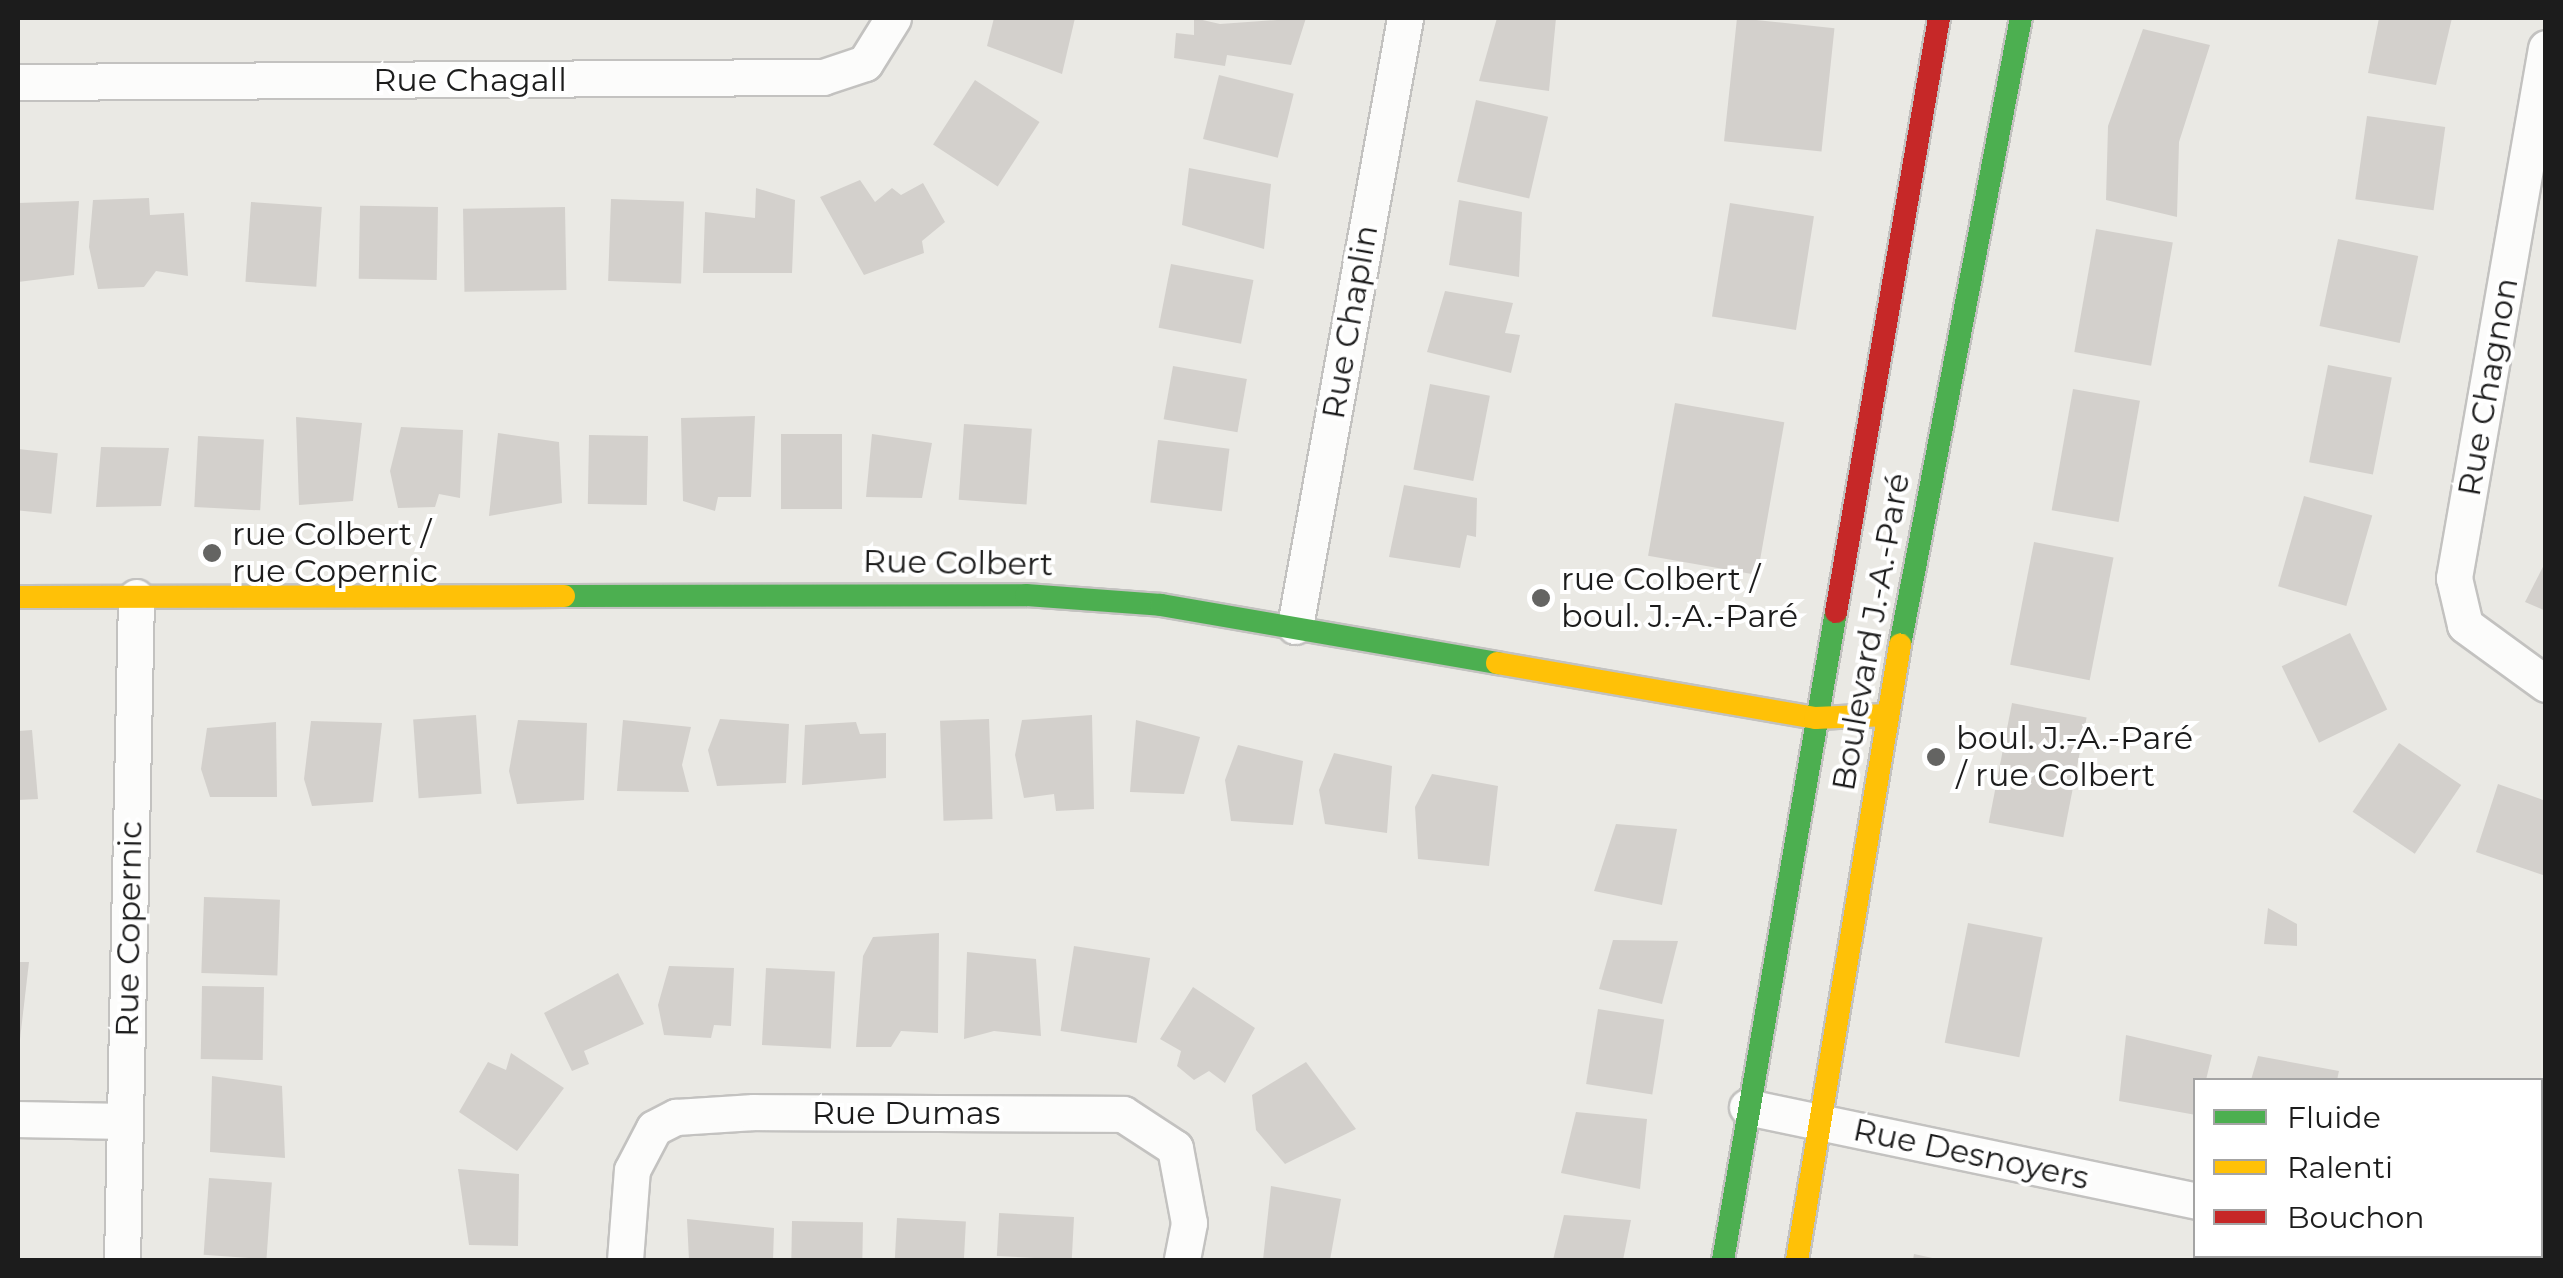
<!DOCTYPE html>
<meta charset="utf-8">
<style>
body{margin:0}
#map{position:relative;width:2563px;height:1278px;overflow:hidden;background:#eae9e4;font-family:Montserrat,sans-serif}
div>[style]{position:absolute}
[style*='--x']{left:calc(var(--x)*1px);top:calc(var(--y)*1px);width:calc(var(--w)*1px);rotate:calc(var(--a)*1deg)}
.building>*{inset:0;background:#d3d0cc;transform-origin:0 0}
.roads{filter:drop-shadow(2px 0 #c3c2c0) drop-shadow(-2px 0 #c3c2c0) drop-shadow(0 2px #c3c2c0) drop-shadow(0 -2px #c3c2c0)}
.street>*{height:35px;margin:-17.5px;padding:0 17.5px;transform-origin:17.5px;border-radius:17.5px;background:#fcfcfb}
.fast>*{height:22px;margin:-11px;padding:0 11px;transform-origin:11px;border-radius:11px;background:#4caf50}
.slow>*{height:22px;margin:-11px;padding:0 11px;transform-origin:11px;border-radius:11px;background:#ffc107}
.jam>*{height:22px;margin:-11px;padding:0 11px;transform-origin:11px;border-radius:11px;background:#c62828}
.dots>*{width:28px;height:28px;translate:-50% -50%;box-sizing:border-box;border:5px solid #fff;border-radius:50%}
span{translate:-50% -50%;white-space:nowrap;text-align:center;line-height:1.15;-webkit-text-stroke:8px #fff;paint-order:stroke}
.street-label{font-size:32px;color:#1c1c1c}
.poi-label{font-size:32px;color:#1c1c1c}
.left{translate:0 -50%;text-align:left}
.frame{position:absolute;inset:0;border:20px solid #1c1c1c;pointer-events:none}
.legend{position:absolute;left:2193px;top:1078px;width:350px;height:180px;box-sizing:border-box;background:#fff;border:2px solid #a4a4a4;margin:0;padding:12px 18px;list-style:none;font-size:30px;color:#1c1c1c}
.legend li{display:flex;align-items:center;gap:20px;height:50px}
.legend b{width:50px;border:2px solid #a4a4a4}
</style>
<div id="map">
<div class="building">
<div style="clip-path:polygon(994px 18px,1075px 18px,1062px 74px,987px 46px)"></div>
<div style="clip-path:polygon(1194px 18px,1220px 24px,1306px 18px,1291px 65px,1227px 55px,1225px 66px,1174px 58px,1176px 33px,1194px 35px)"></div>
<div style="clip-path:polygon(1497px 18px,1556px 18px,1549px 91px,1479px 81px)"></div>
<div style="left:1737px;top:18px;width:98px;height:124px;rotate:6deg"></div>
<div style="clip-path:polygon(2379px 18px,2452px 18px,2436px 85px,2368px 73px)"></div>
<div style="clip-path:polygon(2143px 29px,2210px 45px,2179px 142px,2177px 217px,2106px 200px,2108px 126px)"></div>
<div style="left:1219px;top:75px;width:77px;height:66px;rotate:14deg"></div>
<div style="left:975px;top:80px;width:77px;height:77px;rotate:33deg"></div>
<div style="left:1476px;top:100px;width:74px;height:84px;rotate:13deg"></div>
<div style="left:2367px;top:116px;width:79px;height:84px;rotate:8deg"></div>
<div style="clip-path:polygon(1189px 168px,1271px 184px,1264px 249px,1182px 225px)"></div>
<div style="clip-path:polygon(860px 180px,875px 202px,892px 188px,901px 195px,923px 183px,945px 222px,922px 241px,924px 253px,864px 275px,820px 197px)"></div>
<div style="clip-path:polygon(756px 188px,795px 200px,792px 273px,703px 273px,705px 212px,755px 218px)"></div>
<div style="clip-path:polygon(149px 198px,150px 215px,184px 213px,188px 276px,156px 271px,144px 287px,98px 289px,89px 247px,93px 200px)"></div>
<div style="left:611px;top:199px;width:73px;height:82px;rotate:2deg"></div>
<div style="clip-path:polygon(1459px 200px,1522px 212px,1519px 277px,1449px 265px)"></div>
<div style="clip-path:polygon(79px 201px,74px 275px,18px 282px,18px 203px)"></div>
<div style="left:251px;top:202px;width:71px;height:80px;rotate:4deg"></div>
<div style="left:1730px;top:203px;width:85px;height:115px;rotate:9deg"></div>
<div style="left:438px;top:207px;width:73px;height:78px;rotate:91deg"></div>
<div style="left:565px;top:207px;width:83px;height:102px;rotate:89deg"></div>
<div style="left:2096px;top:229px;width:78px;height:125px;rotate:10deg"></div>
<div style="left:2338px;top:239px;width:82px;height:89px;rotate:12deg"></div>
<div style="left:1171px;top:264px;width:84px;height:65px;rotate:11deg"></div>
<div style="clip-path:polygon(1445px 291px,1513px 303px,1505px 333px,1520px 335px,1511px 373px,1427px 352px)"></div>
<div style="left:2328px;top:365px;width:65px;height:99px;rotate:11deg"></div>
<div style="left:1173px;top:366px;width:75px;height:54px;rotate:10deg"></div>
<div style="left:1430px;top:384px;width:61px;height:87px;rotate:11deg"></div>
<div style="left:2073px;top:389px;width:68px;height:123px;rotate:10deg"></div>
<div style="left:1675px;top:403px;width:111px;height:155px;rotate:10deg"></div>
<div style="clip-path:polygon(755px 416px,751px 497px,718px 497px,715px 511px,683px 501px,681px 418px)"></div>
<div style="clip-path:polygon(296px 417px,362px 423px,353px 501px,299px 505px)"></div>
<div style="left:964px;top:424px;width:68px;height:76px;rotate:4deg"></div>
<div style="clip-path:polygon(401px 427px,463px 430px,460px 498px,439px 494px,435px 507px,398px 508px,390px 471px)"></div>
<div style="clip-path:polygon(498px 433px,559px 442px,562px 503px,489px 516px)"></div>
<div style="left:781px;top:434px;width:61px;height:75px"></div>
<div style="clip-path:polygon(872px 434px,932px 443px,922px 498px,866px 497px)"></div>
<div style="left:198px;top:436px;width:66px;height:71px;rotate:3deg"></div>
<div style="left:648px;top:436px;width:69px;height:59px;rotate:91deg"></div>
<div style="left:1158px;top:440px;width:72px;height:63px;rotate:7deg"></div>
<div style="clip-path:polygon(101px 447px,169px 448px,161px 506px,96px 507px)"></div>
<div style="left:18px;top:449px;width:40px;height:61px;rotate:6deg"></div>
<div style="clip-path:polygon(1404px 485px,1477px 498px,1476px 537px,1467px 535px,1460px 568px,1389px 557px)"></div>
<div style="left:2304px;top:496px;width:71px;height:94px;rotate:16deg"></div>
<div style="left:2034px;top:542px;width:81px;height:125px;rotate:11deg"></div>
<div style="clip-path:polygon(2546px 561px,2546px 611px,2525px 602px)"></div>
<div style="left:2350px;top:633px;width:85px;height:76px;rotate:64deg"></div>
<div style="left:2012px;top:703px;width:76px;height:122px;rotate:11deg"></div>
<div style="left:476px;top:715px;width:79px;height:63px;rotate:86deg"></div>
<div style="clip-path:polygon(1092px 715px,1094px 809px,1056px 811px,1054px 794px,1024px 798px,1015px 755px,1022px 720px)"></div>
<div style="clip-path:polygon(720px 719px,789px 724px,786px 783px,717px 786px,708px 750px)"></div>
<div style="left:989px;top:719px;width:100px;height:49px;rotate:88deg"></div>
<div style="clip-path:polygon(518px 720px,587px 723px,584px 800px,517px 804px,509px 771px)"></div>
<div style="clip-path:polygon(623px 720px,691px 727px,682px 765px,689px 792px,617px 791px)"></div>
<div style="clip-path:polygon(1136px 720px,1200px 737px,1184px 794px,1130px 792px)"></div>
<div style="clip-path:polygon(311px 721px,382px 723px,373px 802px,312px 806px,304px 779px)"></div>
<div style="clip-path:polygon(276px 722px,277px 797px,210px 797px,201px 769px,207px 728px)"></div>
<div style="clip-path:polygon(856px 722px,860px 734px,886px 733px,886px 778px,802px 785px,805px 725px)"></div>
<div style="clip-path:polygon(32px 730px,38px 799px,18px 800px,18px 731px)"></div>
<div style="left:2399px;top:743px;width:75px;height:83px;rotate:34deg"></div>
<div style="clip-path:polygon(1238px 745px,1303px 761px,1293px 825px,1231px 821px,1225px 780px)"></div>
<div style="clip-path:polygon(1334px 753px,1392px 766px,1387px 833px,1325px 824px,1319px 790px)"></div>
<div style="clip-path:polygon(1432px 774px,1498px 786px,1489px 866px,1418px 859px,1415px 807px)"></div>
<div style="clip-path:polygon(2498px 784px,2546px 801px,2543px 875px,2476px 852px)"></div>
<div style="clip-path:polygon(1616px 824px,1677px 829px,1662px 905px,1594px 891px)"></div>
<div style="left:204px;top:897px;width:76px;height:76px;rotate:2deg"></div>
<div style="clip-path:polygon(2268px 908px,2297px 924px,2297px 946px,2264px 944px)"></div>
<div style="left:1968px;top:923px;width:76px;height:122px;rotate:11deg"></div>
<div style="clip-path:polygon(939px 933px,938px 1033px,901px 1031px,891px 1047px,856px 1047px,863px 956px,873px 937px)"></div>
<div style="clip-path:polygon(1613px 940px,1678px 941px,1662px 1004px,1599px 989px)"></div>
<div style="left:1074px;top:946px;width:77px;height:86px;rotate:9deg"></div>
<div style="clip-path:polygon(967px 952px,1036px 959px,1041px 1036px,994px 1031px,964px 1039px)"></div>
<div style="clip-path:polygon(18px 962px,29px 962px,20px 1039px,18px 1039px)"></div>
<div style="clip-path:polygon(669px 966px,734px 968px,731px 1026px,714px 1025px,711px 1038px,664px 1035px,658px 1005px)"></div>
<div style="left:766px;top:968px;width:69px;height:77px;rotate:3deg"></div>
<div style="clip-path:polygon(618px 973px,644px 1024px,584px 1051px,589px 1064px,572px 1071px,544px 1013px)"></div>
<div style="left:202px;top:986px;width:62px;height:73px;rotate:1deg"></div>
<div style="clip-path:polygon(1193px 987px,1255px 1028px,1225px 1083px,1209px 1071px,1194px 1080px,1177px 1066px,1181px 1051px,1160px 1039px)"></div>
<div style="left:1598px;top:1009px;width:67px;height:76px;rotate:9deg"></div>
<div style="clip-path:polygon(2126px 1035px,2212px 1055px,2206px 1080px,2196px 1080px,2196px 1115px,2119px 1101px)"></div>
<div style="clip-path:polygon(511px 1053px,564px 1088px,517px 1151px,459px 1112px,488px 1062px,506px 1070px)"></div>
<div style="clip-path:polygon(2258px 1056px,2339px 1071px,2337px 1080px,2251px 1080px)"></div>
<div style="clip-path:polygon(1306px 1062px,1356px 1129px,1285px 1164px,1256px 1130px,1252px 1095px)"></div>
<div style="clip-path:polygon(212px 1076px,282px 1086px,285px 1158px,210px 1152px)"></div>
<div style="left:2540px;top:1111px;width:6px;height:75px;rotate:9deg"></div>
<div style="clip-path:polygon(1576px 1112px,1647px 1119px,1640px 1189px,1561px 1173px)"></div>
<div style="clip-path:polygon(458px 1169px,519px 1174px,518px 1246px,469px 1245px)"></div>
<div style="left:209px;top:1178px;width:63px;height:77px;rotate:4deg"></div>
<div style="clip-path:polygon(1271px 1186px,1341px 1199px,1330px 1260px,1263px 1260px)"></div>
<div style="clip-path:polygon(1564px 1215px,1631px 1220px,1623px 1260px,1553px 1260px)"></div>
<div style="left:1074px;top:1217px;width:43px;height:75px;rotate:93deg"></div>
<div style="left:897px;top:1218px;width:69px;height:42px;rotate:3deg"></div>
<div style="clip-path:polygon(687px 1219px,774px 1228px,773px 1260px,689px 1260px)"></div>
<div style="left:792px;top:1221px;width:71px;height:39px;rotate:1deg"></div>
<div style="clip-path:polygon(1914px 1254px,1937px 1259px,1936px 1260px,1913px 1260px)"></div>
</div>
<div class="roads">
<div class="street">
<div style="--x:2546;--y:48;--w:538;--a:99.85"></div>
<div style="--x:2454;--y:578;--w:48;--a:76.8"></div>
<div style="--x:2465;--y:625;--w:100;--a:36.1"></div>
<div style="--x:18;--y:82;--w:805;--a:-0.36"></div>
<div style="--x:823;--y:77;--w:44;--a:-18.4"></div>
<div style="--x:865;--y:63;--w:53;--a:-58.1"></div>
<div style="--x:1295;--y:626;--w:618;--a:-79.74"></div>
<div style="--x:1747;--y:1107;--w:459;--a:11.8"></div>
<div style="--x:18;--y:1119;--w:106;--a:1.1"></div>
<div style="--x:2473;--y:1256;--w:38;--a:6"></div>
<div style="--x:122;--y:1260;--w:663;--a:-88.79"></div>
<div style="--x:625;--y:1260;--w:90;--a:-85.6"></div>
<div style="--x:632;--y:1170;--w:47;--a:-62.4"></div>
<div style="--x:654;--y:1128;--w:25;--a:-27"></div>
<div style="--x:676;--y:1117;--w:78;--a:-3.7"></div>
<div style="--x:754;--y:1112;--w:369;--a:0.3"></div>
<div style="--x:1123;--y:1114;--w:62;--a:33.2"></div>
<div style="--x:1175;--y:1148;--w:76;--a:79.4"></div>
<div style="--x:1189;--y:1223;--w:38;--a:101"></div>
</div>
<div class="fast">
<div style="--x:564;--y:596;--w:462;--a:-0.1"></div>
<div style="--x:1026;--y:595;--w:135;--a:4.2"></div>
<div style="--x:1161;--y:605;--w:341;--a:9.8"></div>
<div style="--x:1900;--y:645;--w:639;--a:-79.08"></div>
<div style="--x:1723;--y:1260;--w:658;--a:-80.11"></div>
</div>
<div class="slow">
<div style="--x:18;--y:597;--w:546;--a:-0.1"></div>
<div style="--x:1497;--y:663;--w:323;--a:9.8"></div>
<div style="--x:1815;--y:718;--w:72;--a:-2.4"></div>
<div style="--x:1797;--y:1260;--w:624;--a:-80.49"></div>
</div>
<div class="jam">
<div style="--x:1836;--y:612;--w:603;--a:-80.16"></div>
</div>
</div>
<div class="dots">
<div style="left:212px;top:553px;background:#646462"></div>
<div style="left:1541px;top:598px;background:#646462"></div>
<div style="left:1936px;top:757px;background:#646462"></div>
</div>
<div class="street-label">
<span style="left:470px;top:80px">Rue Chagall</span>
<span style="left:1350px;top:322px;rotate:-80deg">Rue Chaplin</span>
<span style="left:2488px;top:387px;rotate:-80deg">Rue Chagnon</span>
<span style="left:958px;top:563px;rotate:1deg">Rue Colbert</span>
<span style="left:1871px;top:632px;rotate:-80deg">Boulevard J.-A.-Paré</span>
<span style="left:129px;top:929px;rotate:-89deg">Rue Copernic</span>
<span style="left:906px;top:1113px">Rue Dumas</span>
<span style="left:1971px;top:1154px;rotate:12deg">Rue Desnoyers</span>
</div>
<div class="poi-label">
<span class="left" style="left:232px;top:553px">rue Colbert /<br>rue Copernic</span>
<span class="left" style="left:1561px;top:598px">rue Colbert /<br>boul. J.-A.-Paré</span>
<span class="left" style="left:1956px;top:757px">boul. J.-A.-Paré<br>/ rue Colbert</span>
</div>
<div class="frame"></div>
<ul class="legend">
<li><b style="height:12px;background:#4caf50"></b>Fluide</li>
<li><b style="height:12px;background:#ffc107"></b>Ralenti</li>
<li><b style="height:12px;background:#c62828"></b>Bouchon</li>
</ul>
</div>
